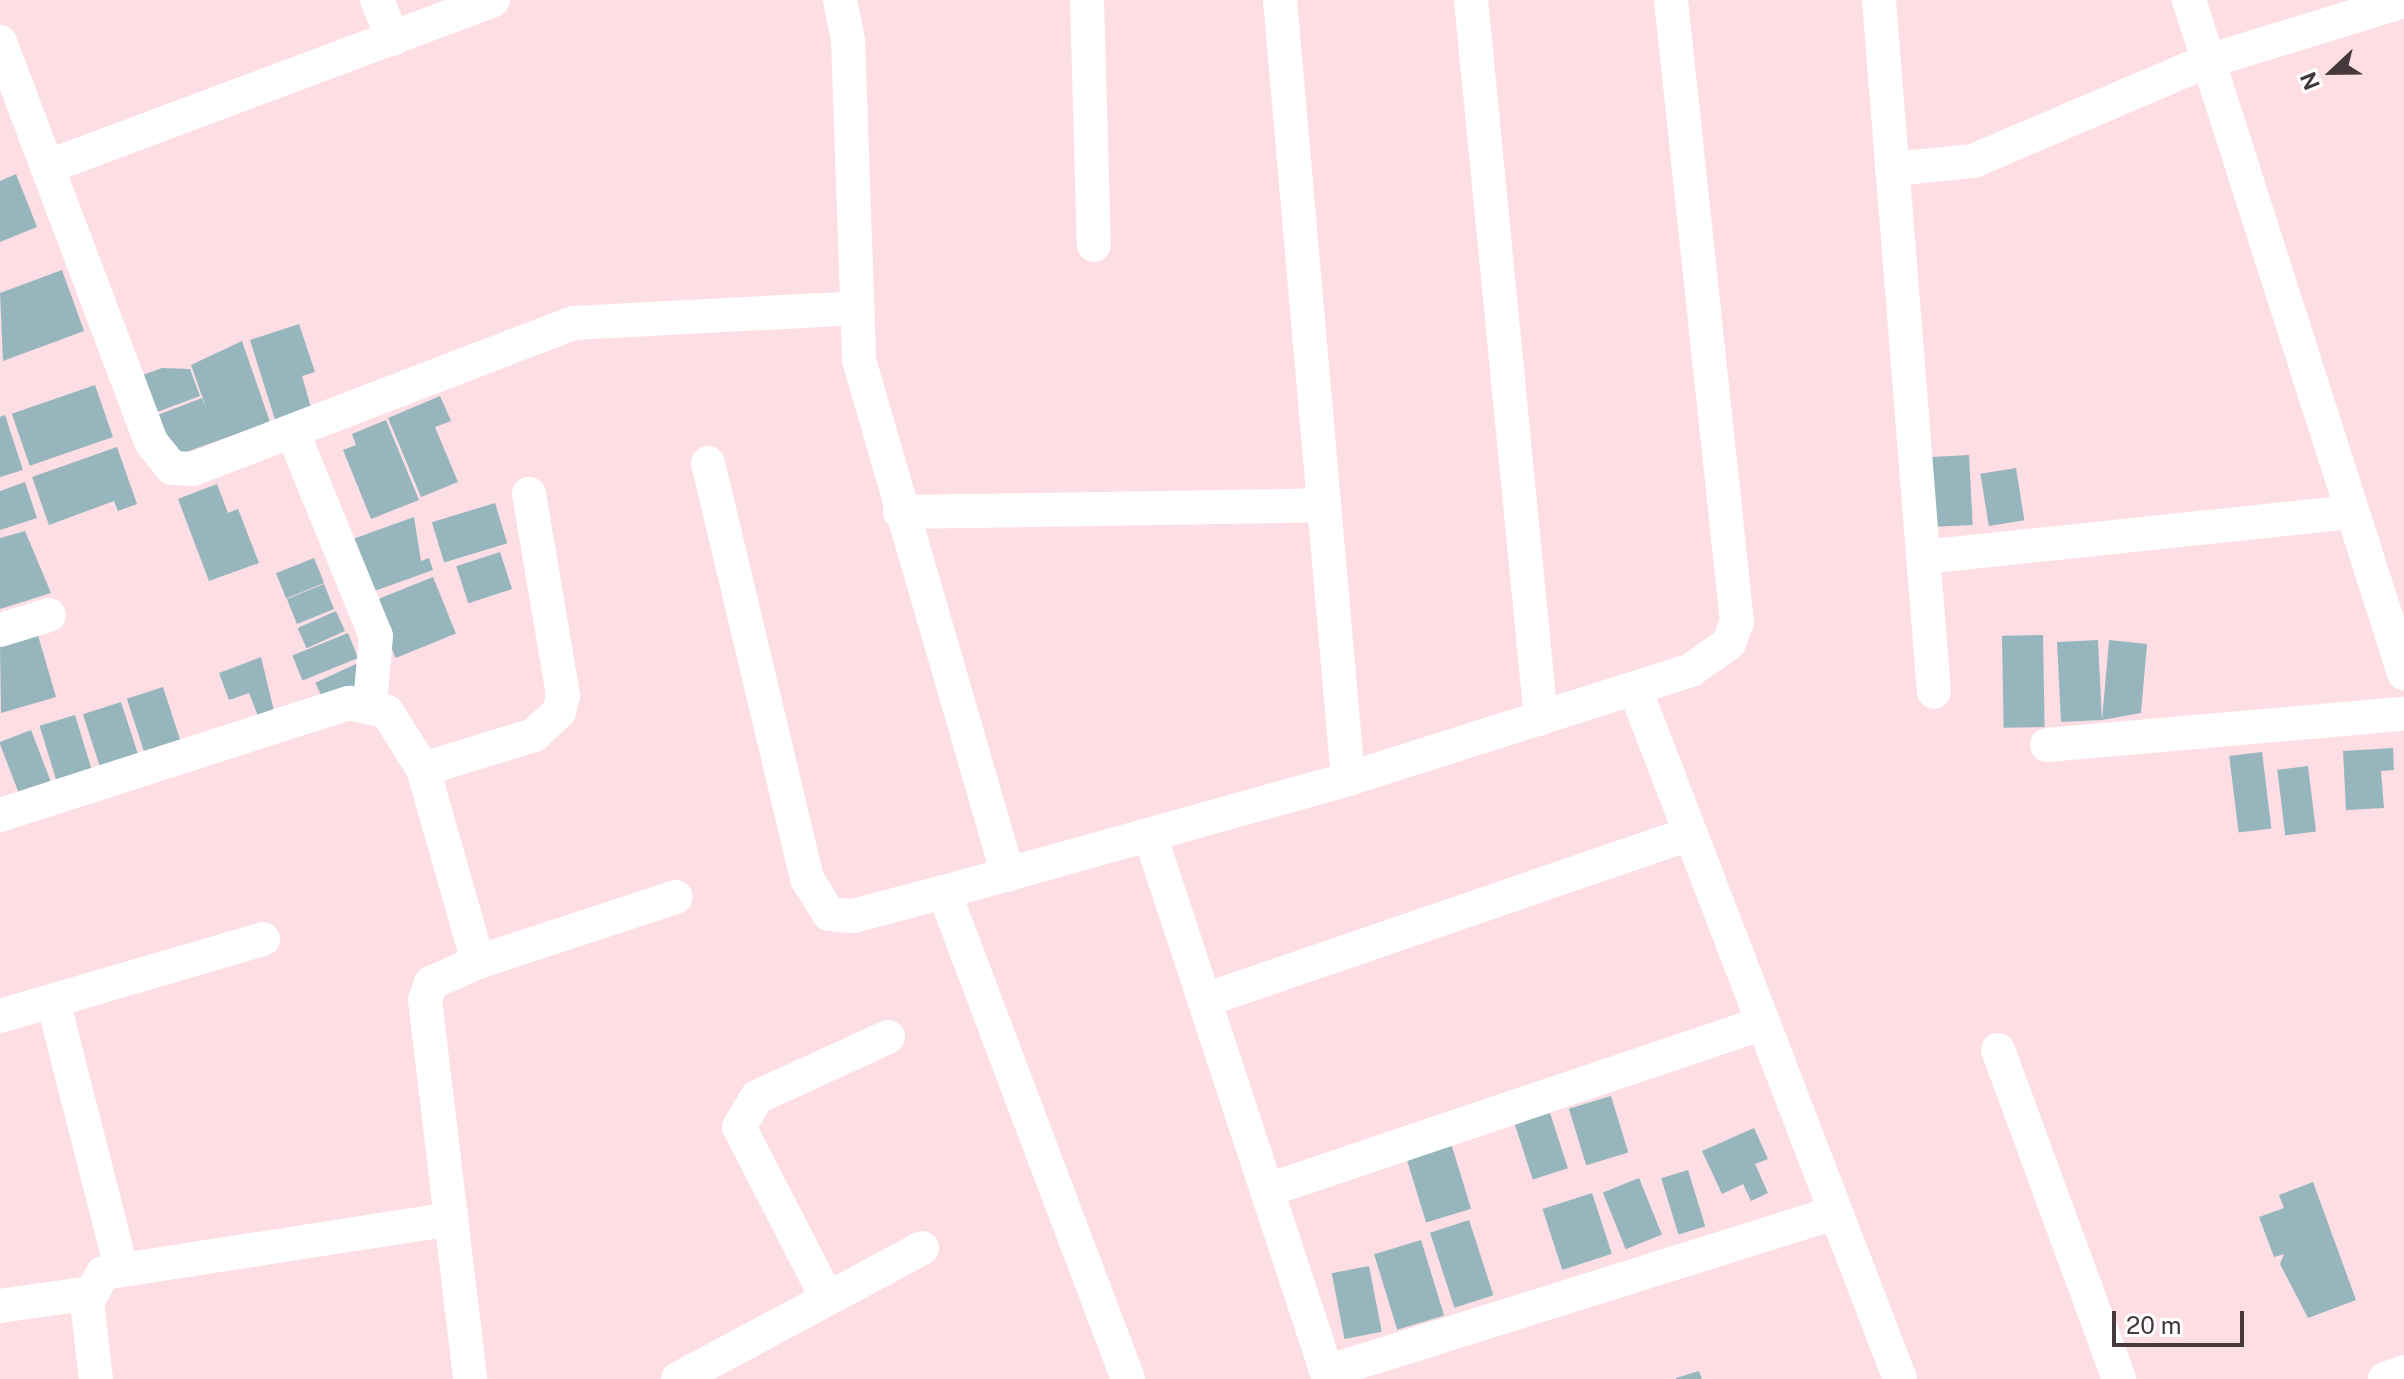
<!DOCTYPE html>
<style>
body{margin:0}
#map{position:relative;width:2404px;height:1379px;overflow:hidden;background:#fddee4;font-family:"Public Sans",sans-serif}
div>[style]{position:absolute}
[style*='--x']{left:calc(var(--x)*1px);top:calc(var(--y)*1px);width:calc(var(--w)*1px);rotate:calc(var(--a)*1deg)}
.building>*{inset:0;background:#96b5bc;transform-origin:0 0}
.minor>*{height:34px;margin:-17px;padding:0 17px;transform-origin:17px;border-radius:17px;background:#fff}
span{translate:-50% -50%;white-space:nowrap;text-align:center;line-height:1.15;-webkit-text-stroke:7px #fff;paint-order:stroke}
.north{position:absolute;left:2292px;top:32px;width:80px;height:80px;-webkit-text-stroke:6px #fff;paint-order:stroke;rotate:248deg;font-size:22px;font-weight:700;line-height:32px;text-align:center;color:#45393b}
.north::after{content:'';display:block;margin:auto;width:28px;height:36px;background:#45393b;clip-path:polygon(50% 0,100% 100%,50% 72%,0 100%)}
.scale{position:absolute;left:2112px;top:1311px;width:132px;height:36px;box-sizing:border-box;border:4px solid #45393b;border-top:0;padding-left:10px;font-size:24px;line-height:28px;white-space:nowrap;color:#45393b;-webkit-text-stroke:6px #fff;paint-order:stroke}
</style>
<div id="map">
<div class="building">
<div style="clip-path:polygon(16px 174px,37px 227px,0 242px,0 181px)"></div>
<div style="clip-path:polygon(62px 270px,84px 331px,3px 361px,0 293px)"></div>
<div style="clip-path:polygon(299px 324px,315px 372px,302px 376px,312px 411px,276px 423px,250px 340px)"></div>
<div style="clip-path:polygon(242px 341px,270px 422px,172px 457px,155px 416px,202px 398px,207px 410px,191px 365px)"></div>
<div style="clip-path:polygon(162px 368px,190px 369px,200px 396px,157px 412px,143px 375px)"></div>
<div style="left:95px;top:385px;width:55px;height:88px;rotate:71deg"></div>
<div style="clip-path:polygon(440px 396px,451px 421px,435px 427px,458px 482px,421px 497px,388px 418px)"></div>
<div style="clip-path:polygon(5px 415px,23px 470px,0 477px,0 417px)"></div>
<div style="clip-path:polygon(386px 420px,419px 500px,371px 519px,343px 450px,356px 445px,352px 434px)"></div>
<div style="clip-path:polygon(117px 447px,137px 504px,118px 511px,114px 501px,49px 525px,32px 477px)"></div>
<div style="left:1969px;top:455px;width:70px;height:42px;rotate:87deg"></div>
<div style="left:2016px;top:468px;width:53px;height:36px;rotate:81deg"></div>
<div style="clip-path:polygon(25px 482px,37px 518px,0 530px,0 491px)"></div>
<div style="clip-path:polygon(217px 484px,228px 513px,238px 509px,259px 563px,209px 581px,178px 499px)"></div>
<div style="left:495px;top:503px;width:42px;height:66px;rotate:73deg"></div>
<div style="clip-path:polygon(414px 517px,421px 561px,429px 558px,433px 570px,369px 593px,350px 540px)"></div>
<div style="clip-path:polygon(25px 531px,51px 593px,0 609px,0 538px)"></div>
<div style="left:500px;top:552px;width:39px;height:46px;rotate:72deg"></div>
<div style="left:314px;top:558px;width:27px;height:41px;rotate:68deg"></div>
<div style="left:433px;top:577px;width:61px;height:65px;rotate:68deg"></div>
<div style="left:324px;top:584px;width:27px;height:40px;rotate:68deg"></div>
<div style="left:336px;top:611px;width:22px;height:42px;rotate:66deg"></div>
<div style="clip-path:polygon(37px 632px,56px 697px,1px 713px,0 643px)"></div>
<div style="left:348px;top:633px;width:27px;height:60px;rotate:68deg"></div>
<div style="left:2043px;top:635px;width:92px;height:41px;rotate:89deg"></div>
<div style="clip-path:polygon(2098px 640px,2102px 720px,2109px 640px,2147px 644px,2141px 713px,2102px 720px,2061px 722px,2057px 642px)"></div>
<div style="clip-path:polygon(261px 657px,275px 715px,260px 721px,249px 693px,229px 700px,219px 673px)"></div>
<div style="left:358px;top:663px;width:23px;height:47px;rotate:65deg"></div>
<div style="left:163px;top:687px;width:62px;height:38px;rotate:72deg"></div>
<div style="left:121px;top:702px;width:59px;height:40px;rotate:72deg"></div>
<div style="left:75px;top:715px;width:59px;height:37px;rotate:73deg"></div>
<div style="left:31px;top:730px;width:55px;height:34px;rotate:69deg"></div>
<div style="clip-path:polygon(2393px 748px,2394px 770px,2381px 771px,2384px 808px,2346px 810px,2343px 751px)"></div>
<div style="left:2262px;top:752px;width:77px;height:33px;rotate:83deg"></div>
<div style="left:2308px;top:766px;width:66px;height:31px;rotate:83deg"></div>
<div style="left:1611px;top:1096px;width:59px;height:44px;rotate:73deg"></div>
<div style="left:1550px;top:1113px;width:58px;height:37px;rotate:72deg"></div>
<div style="clip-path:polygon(1754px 1128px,1768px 1159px,1755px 1164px,1768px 1193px,1751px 1201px,1743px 1184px,1722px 1194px,1702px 1151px)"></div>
<div style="left:1450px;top:1140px;width:72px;height:47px;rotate:73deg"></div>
<div style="left:1688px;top:1170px;width:59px;height:28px;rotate:73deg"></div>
<div style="left:1639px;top:1178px;width:61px;height:39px;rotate:68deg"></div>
<div style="clip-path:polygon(2313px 1182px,2356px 1300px,2308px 1318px,2280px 1264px,2284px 1254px,2274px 1257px,2259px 1217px,2284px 1208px,2279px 1195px)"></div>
<div style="left:1592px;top:1193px;width:64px;height:52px;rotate:72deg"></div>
<div style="left:1469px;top:1220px;width:79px;height:41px;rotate:72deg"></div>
<div style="left:1421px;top:1240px;width:79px;height:49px;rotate:73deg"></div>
<div style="left:1369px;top:1266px;width:67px;height:38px;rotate:79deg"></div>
<div style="clip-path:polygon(1699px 1371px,1702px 1379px,1676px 1379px,1676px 1378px)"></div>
</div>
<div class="minor">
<div style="--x:377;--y:0;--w:42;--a:67.7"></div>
<div style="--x:840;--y:0;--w:41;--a:78.7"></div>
<div style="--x:848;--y:40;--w:320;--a:88"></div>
<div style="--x:859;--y:360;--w:536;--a:73.86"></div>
<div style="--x:1087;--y:0;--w:245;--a:88.4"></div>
<div style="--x:1280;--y:0;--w:782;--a:85.01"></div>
<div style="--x:1471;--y:0;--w:722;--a:84.44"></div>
<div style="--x:1879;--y:0;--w:694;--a:85.46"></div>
<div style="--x:2189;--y:0;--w:707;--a:72.28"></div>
<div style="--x:0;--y:42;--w:428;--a:69.3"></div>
<div style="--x:151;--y:442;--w:33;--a:51"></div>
<div style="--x:172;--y:468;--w:21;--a:3"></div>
<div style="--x:193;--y:469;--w:408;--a:-21"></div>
<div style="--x:574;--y:323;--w:284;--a:-3"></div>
<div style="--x:47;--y:167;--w:476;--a:-20.5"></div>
<div style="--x:1892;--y:169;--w:81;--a:-5.6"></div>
<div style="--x:1973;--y:161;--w:255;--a:-23.1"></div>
<div style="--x:2208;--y:61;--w:205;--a:-17"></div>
<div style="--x:293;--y:433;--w:219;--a:67.8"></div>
<div style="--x:376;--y:636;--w:67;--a:95.1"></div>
<div style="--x:708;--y:463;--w:428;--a:76.6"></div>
<div style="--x:807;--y:879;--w:41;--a:57.8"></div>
<div style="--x:829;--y:914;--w:24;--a:5"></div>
<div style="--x:853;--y:916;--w:94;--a:-14.8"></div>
<div style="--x:944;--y:892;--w:420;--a:-15.6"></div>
<div style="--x:1348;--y:779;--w:360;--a:-17.6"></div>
<div style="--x:1691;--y:670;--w:47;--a:-35.4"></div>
<div style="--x:1729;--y:643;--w:22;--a:-69"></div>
<div style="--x:1737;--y:622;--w:625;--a:-96.06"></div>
<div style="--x:900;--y:512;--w:424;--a:-0.9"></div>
<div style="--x:1923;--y:557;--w:430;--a:-6"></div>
<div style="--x:0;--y:630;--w:51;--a:-17"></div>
<div style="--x:1635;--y:689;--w:739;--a:68.99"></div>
<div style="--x:2047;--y:745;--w:358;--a:-5"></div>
<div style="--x:423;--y:769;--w:116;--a:-17"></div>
<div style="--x:534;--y:735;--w:34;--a:-43"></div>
<div style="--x:559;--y:712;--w:17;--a:-77"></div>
<div style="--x:563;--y:695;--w:204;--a:-99.6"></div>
<div style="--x:0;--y:815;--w:367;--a:-17.8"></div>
<div style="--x:349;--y:703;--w:39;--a:13"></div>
<div style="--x:387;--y:712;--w:67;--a:57.7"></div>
<div style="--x:423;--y:769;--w:201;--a:74.1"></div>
<div style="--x:478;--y:962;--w:51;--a:155.9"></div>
<div style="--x:431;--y:983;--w:18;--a:109"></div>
<div style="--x:425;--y:1000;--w:382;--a:83.2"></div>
<div style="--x:1150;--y:835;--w:573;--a:71.79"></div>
<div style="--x:944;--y:892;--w:521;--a:69.3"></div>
<div style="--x:478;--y:962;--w:208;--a:-18.2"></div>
<div style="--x:1205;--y:1000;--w:512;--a:-18.93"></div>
<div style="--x:53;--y:1001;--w:275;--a:75.7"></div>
<div style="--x:0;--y:1016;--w:274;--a:-16.3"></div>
<div style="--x:1998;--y:1050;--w:351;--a:69.8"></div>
<div style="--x:1268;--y:1190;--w:519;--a:-18.64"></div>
<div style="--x:827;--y:1298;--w:192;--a:-117.2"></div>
<div style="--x:739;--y:1127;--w:35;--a:-59"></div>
<div style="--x:757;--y:1097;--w:144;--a:-24.6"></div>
<div style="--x:0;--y:1306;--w:92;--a:-8.1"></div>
<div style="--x:1327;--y:1372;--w:531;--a:-17.41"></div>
<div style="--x:96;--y:1379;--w:78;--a:-96.7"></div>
<div style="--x:87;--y:1302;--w:33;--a:-61"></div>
<div style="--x:103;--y:1273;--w:352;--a:-8.8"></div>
<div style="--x:678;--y:1379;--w:277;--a:-28.2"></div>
<div style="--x:2385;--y:1379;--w:20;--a:-20"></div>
</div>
<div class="north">N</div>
<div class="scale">20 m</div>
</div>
